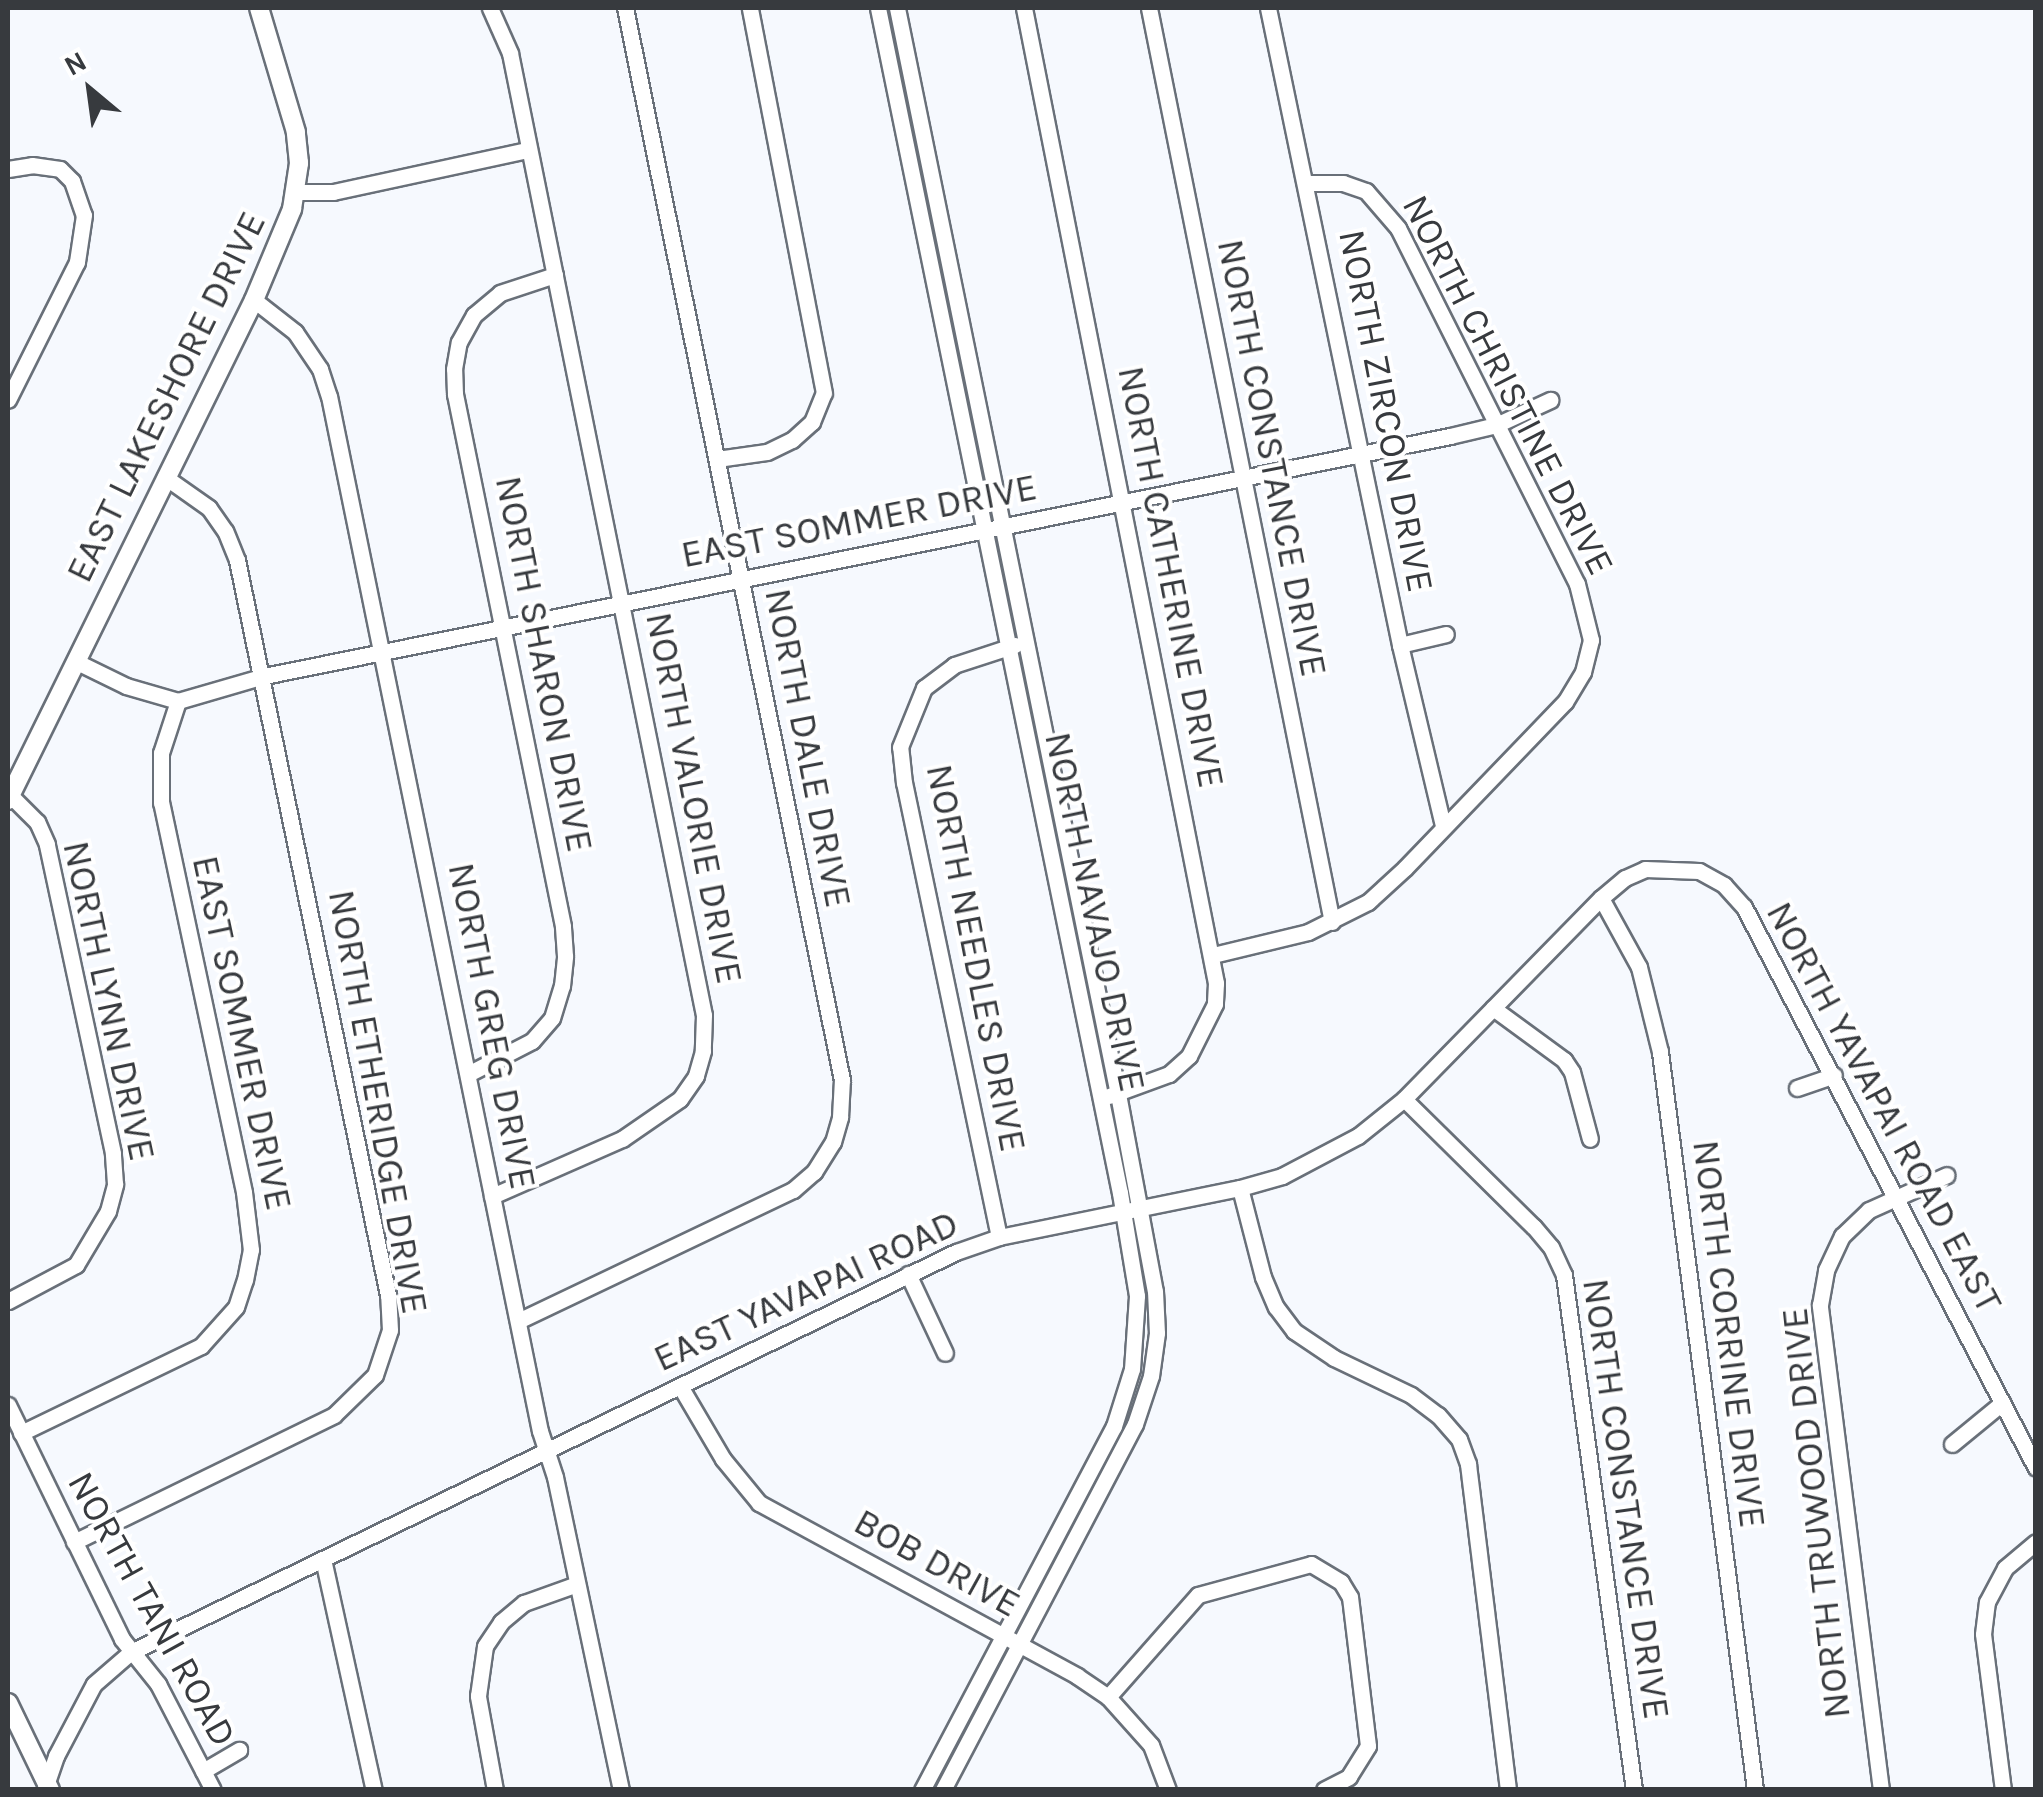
<!DOCTYPE html>
<style>
body{margin:0}
#map{position:relative;width:2043px;height:1797px;overflow:hidden;background:#f6f9fe;font-family:Karla,sans-serif}
div>[style]{position:absolute}
[style*='--x']{left:calc(var(--x)*1px);top:calc(var(--y)*1px);width:calc(var(--w)*1px);rotate:calc(var(--a)*1deg)}
.roads{filter:drop-shadow(2px 0 #697079) drop-shadow(-2px 0 #697079) drop-shadow(0 2px #697079) drop-shadow(0 -2px #697079)}
.minor>*{height:15px;margin:-7.5px;padding:0 7.5px;transform-origin:7.5px;border-radius:7.5px;background:#fff}
.major>*{height:18px;margin:-9px;padding:0 9px;transform-origin:9px;border-radius:9px;background:#fff}
span{translate:-50% -50%;white-space:nowrap;text-align:center;line-height:1.15;-webkit-text-stroke:8px #fff;paint-order:stroke}
.street-label{font-size:38px;color:#373a3e}
.frame{position:absolute;inset:0;border:10px solid #373a3e;pointer-events:none}
.north{position:absolute;left:40px;top:40px;width:100px;height:100px;-webkit-text-stroke:8px #fff;paint-order:stroke;rotate:331deg;font-size:28px;font-weight:700;line-height:40px;text-align:center;color:#373a3e}
.north::after{content:'';display:block;margin:auto;width:35px;height:45px;background:#373a3e;clip-path:polygon(50% 0,100% 100%,50% 72%,0 100%)}
</style>
<div id="map">
<div class="roads">
<div class="minor">
<div style="--x:490;--y:8;--w:49;--a:66"></div>
<div style="--x:510;--y:53;--w:981;--a:78.6"></div>
<div style="--x:704;--y:1015;--w:36;--a:92"></div>
<div style="--x:703;--y:1051;--w:26;--a:106"></div>
<div style="--x:696;--y:1076;--w:28;--a:125"></div>
<div style="--x:680;--y:1099;--w:70;--a:145.4"></div>
<div style="--x:622;--y:1139;--w:142;--a:156.3"></div>
<div style="--x:878;--y:8;--w:1209;--a:78.46"></div>
<div style="--x:1120;--y:1193;--w:104;--a:80.6"></div>
<div style="--x:1137;--y:1296;--w:73;--a:93.9"></div>
<div style="--x:1132;--y:1369;--w:60;--a:107.5"></div>
<div style="--x:1114;--y:1426;--w:412;--a:117.8"></div>
<div style="--x:897;--y:8;--w:1108;--a:78.5"></div>
<div style="--x:1118;--y:1094;--w:200;--a:79.4"></div>
<div style="--x:1155;--y:1291;--w:42;--a:87.3"></div>
<div style="--x:1157;--y:1333;--w:43;--a:97.9"></div>
<div style="--x:1151;--y:1376;--w:51;--a:108.4"></div>
<div style="--x:1135;--y:1424;--w:413;--a:117.7"></div>
<div style="--x:1024;--y:8;--w:994;--a:78.86"></div>
<div style="--x:1216;--y:983;--w:21;--a:93"></div>
<div style="--x:1215;--y:1004;--w:58;--a:116.6"></div>
<div style="--x:1189;--y:1056;--w:27;--a:138"></div>
<div style="--x:1169;--y:1074;--w:64;--a:159.9"></div>
<div style="--x:1149;--y:8;--w:932;--a:78.68"></div>
<div style="--x:1268;--y:8;--w:651;--a:78.29"></div>
<div style="--x:1400;--y:645;--w:186;--a:76.6"></div>
<div style="--x:8;--y:169;--w:24;--a:-9"></div>
<div style="--x:32;--y:165;--w:28;--a:8"></div>
<div style="--x:60;--y:169;--w:17;--a:45"></div>
<div style="--x:72;--y:181;--w:36;--a:71"></div>
<div style="--x:84;--y:215;--w:48;--a:98.5"></div>
<div style="--x:77;--y:262;--w:154;--a:116.6"></div>
<div style="--x:297;--y:192;--w:36;--a:0"></div>
<div style="--x:333;--y:192;--w:198;--a:-12.2"></div>
<div style="--x:254;--y:300;--w:52;--a:38"></div>
<div style="--x:295;--y:332;--w:45;--a:56"></div>
<div style="--x:320;--y:369;--w:28;--a:72"></div>
<div style="--x:329;--y:396;--w:1056;--a:78.48"></div>
<div style="--x:540;--y:1431;--w:48;--a:71.9"></div>
<div style="--x:555;--y:1477;--w:320;--a:78.1"></div>
<div style="--x:717;--y:459;--w:50;--a:-8"></div>
<div style="--x:767;--y:452;--w:28;--a:-26"></div>
<div style="--x:792;--y:440;--w:27;--a:-42"></div>
<div style="--x:812;--y:422;--w:31;--a:-68"></div>
<div style="--x:824;--y:393;--w:392;--a:-100.9"></div>
<div style="--x:1400;--y:645;--w:47;--a:-13.4"></div>
<div style="--x:75;--y:661;--w:57;--a:26.1"></div>
<div style="--x:126;--y:686;--w:54;--a:16.1"></div>
<div style="--x:1601;--y:898;--w:79;--a:61.2"></div>
<div style="--x:1639;--y:967;--w:88;--a:76.1"></div>
<div style="--x:1660;--y:1052;--w:744;--a:82.66"></div>
<div style="--x:1213;--y:955;--w:98;--a:-13.6"></div>
<div style="--x:1308;--y:932;--w:67;--a:-26.6"></div>
<div style="--x:1368;--y:902;--w:50;--a:-42.6"></div>
<div style="--x:1405;--y:868;--w:231;--a:-46.1"></div>
<div style="--x:1565;--y:702;--w:35;--a:-59"></div>
<div style="--x:1583;--y:672;--w:33;--a:-76"></div>
<div style="--x:1591;--y:640;--w:58;--a:-104"></div>
<div style="--x:1577;--y:584;--w:398;--a:-116.7"></div>
<div style="--x:1398;--y:228;--w:49;--a:-130.9"></div>
<div style="--x:1366;--y:191;--w:24;--a:-161"></div>
<div style="--x:1343;--y:183;--w:36;--a:180"></div>
<div style="--x:1493;--y:1008;--w:88;--a:36.2"></div>
<div style="--x:1564;--y:1060;--w:14;--a:56"></div>
<div style="--x:1572;--y:1072;--w:69;--a:75"></div>
<div style="--x:468;--y:1074;--w:72;--a:-27.3"></div>
<div style="--x:532;--y:1041;--w:30;--a:-49"></div>
<div style="--x:552;--y:1018;--w:34;--a:-73"></div>
<div style="--x:562;--y:986;--w:30;--a:-84"></div>
<div style="--x:565;--y:956;--w:30;--a:-94"></div>
<div style="--x:563;--y:926;--w:543;--a:-101.48"></div>
<div style="--x:455;--y:394;--w:25;--a:-92"></div>
<div style="--x:454;--y:369;--w:27;--a:-80"></div>
<div style="--x:459;--y:342;--w:31;--a:-61"></div>
<div style="--x:474;--y:315;--w:34;--a:-40"></div>
<div style="--x:500;--y:293;--w:58;--a:-18.1"></div>
<div style="--x:1797;--y:1088;--w:39;--a:-19"></div>
<div style="--x:1404;--y:1099;--w:182;--a:44.6"></div>
<div style="--x:1534;--y:1227;--w:26;--a:50"></div>
<div style="--x:1551;--y:1247;--w:31;--a:65"></div>
<div style="--x:1564;--y:1275;--w:520;--a:82.26"></div>
<div style="--x:1240;--y:1188;--w:92;--a:75.5"></div>
<div style="--x:1263;--y:1277;--w:33;--a:67"></div>
<div style="--x:1276;--y:1307;--w:30;--a:53"></div>
<div style="--x:1294;--y:1331;--w:48;--a:34"></div>
<div style="--x:1334;--y:1358;--w:85;--a:25.7"></div>
<div style="--x:1411;--y:1395;--w:34;--a:37"></div>
<div style="--x:1438;--y:1415;--w:32;--a:49"></div>
<div style="--x:1459;--y:1439;--w:27;--a:70"></div>
<div style="--x:1468;--y:1464;--w:328;--a:83"></div>
<div style="--x:999;--y:1237;--w:464;--a:-101.8"></div>
<div style="--x:904;--y:783;--w:36;--a:-96"></div>
<div style="--x:900;--y:747;--w:64;--a:-67.9"></div>
<div style="--x:924;--y:688;--w:38;--a:-37"></div>
<div style="--x:954;--y:665;--w:64;--a:-18.2"></div>
<div style="--x:908;--y:1274;--w:87;--a:64.9"></div>
<div style="--x:8;--y:1301;--w:77;--a:-27.9"></div>
<div style="--x:76;--y:1265;--w:63;--a:-59.3"></div>
<div style="--x:108;--y:1211;--w:28;--a:-75"></div>
<div style="--x:115;--y:1184;--w:31;--a:-94"></div>
<div style="--x:113;--y:1153;--w:316;--a:-102.1"></div>
<div style="--x:47;--y:844;--w:24;--a:-114"></div>
<div style="--x:37;--y:822;--w:38;--a:-135"></div>
<div style="--x:518;--y:1321;--w:305;--a:-25.5"></div>
<div style="--x:793;--y:1190;--w:28;--a:-41"></div>
<div style="--x:814;--y:1172;--w:36;--a:-58"></div>
<div style="--x:833;--y:1142;--w:26;--a:-74"></div>
<div style="--x:840;--y:1117;--w:37;--a:-87"></div>
<div style="--x:842;--y:1080;--w:1094;--a:-101.44"></div>
<div style="--x:680;--y:1386;--w:85;--a:59.5"></div>
<div style="--x:723;--y:1459;--w:57;--a:50.7"></div>
<div style="--x:759;--y:1503;--w:362;--a:28.5"></div>
<div style="--x:1077;--y:1676;--w:37;--a:34"></div>
<div style="--x:1108;--y:1697;--w:64;--a:48.1"></div>
<div style="--x:1151;--y:1745;--w:48;--a:69.3"></div>
<div style="--x:8;--y:1405;--w:260;--a:64"></div>
<div style="--x:122;--y:1639;--w:58;--a:51.3"></div>
<div style="--x:158;--y:1684;--w:119;--a:62.6"></div>
<div style="--x:21;--y:1433;--w:200;--a:-25.8"></div>
<div style="--x:201;--y:1346;--w:52;--a:-48.1"></div>
<div style="--x:236;--y:1307;--w:28;--a:-72"></div>
<div style="--x:245;--y:1280;--w:31;--a:-79"></div>
<div style="--x:251;--y:1250;--w:58;--a:-96.9"></div>
<div style="--x:244;--y:1192;--w:398;--a:-102"></div>
<div style="--x:161;--y:803;--w:50;--a:-90"></div>
<div style="--x:161;--y:753;--w:55;--a:-71.9"></div>
<div style="--x:178;--y:701;--w:90;--a:-16.2"></div>
<div style="--x:264;--y:676;--w:1210;--a:-11.44"></div>
<div style="--x:1450;--y:436;--w:47;--a:-13.4"></div>
<div style="--x:1496;--y:425;--w:60;--a:-24.8"></div>
<div style="--x:1952;--y:1444;--w:65;--a:-39.4"></div>
<div style="--x:74;--y:1542;--w:289;--a:-26"></div>
<div style="--x:334;--y:1415;--w:57;--a:-44.3"></div>
<div style="--x:375;--y:1375;--w:47;--a:-71.6"></div>
<div style="--x:390;--y:1330;--w:35;--a:-93"></div>
<div style="--x:388;--y:1295;--w:750;--a:-101.61"></div>
<div style="--x:237;--y:560;--w:31;--a:-112"></div>
<div style="--x:225;--y:531;--w:28;--a:-125"></div>
<div style="--x:209;--y:508;--w:54;--a:-144.8"></div>
<div style="--x:323;--y:1559;--w:237;--a:77.6"></div>
<div style="--x:1108;--y:1697;--w:136;--a:-48.6"></div>
<div style="--x:1198;--y:1595;--w:117;--a:-15.3"></div>
<div style="--x:1311;--y:1564;--w:35;--a:31"></div>
<div style="--x:1341;--y:1582;--w:17;--a:59"></div>
<div style="--x:1350;--y:1597;--w:150;--a:83.1"></div>
<div style="--x:1368;--y:1746;--w:36;--a:122"></div>
<div style="--x:1349;--y:1777;--w:28;--a:153"></div>
<div style="--x:203;--y:1771;--w:42;--a:-30.3"></div>
<div style="--x:45;--y:1788;--w:34;--a:-71"></div>
<div style="--x:56;--y:1756;--w:81;--a:-62.2"></div>
<div style="--x:94;--y:1684;--w:49;--a:-40.9"></div>
<div style="--x:131;--y:1652;--w:917;--a:-25.87"></div>
<div style="--x:956;--y:1252;--w:46;--a:-19.2"></div>
<div style="--x:999;--y:1237;--w:246;--a:-11.5"></div>
<div style="--x:1240;--y:1188;--w:44;--a:-15.9"></div>
<div style="--x:1282;--y:1176;--w:86;--a:-27.8"></div>
<div style="--x:1358;--y:1136;--w:59;--a:-38.8"></div>
<div style="--x:1404;--y:1099;--w:281;--a:-45.6"></div>
<div style="--x:1601;--y:898;--w:31;--a:-40"></div>
<div style="--x:1625;--y:878;--w:22;--a:-24"></div>
<div style="--x:1645;--y:869;--w:54;--a:2.1"></div>
<div style="--x:1699;--y:871;--w:29;--a:29"></div>
<div style="--x:1724;--y:885;--w:30;--a:48"></div>
<div style="--x:1744;--y:907;--w:632;--a:62.5"></div>
<div style="--x:495;--y:1790;--w:96;--a:-100.3"></div>
<div style="--x:478;--y:1696;--w:50;--a:-82"></div>
<div style="--x:485;--y:1646;--w:29;--a:-56"></div>
<div style="--x:501;--y:1622;--w:30;--a:-40"></div>
<div style="--x:524;--y:1603;--w:56;--a:-19.7"></div>
<div style="--x:1881;--y:1790;--w:489;--a:-97.2"></div>
<div style="--x:1820;--y:1305;--w:36;--a:-80"></div>
<div style="--x:1826;--y:1270;--w:38;--a:-65"></div>
<div style="--x:1842;--y:1236;--w:37;--a:-44"></div>
<div style="--x:1869;--y:1210;--w:85;--a:-24.2"></div>
<div style="--x:2003;--y:1790;--w:157;--a:-97.3"></div>
<div style="--x:1983;--y:1634;--w:32;--a:-83"></div>
<div style="--x:1987;--y:1602;--w:38;--a:-62"></div>
<div style="--x:2005;--y:1568;--w:40;--a:-40"></div>
</div>
<div class="major">
<div style="--x:8;--y:800;--w:557;--a:-63.8"></div>
<div style="--x:254;--y:300;--w:99;--a:-67.3"></div>
<div style="--x:292;--y:209;--w:47;--a:-81.3"></div>
<div style="--x:299;--y:163;--w:31;--a:-96"></div>
<div style="--x:296;--y:132;--w:129;--a:-106.6"></div>
<div style="--x:8;--y:1703;--w:97;--a:64.2"></div>
</div>
</div>
<div class="street-label">
<span style="left:1508px;top:385px;rotate:63deg">NORTH CHRISTINE DRIVE</span>
<span style="left:166px;top:397px;rotate:-64deg">EAST LAKESHORE DRIVE</span>
<span style="left:1386px;top:411px;rotate:79deg">NORTH ZIRCON DRIVE</span>
<span style="left:1272px;top:458px;rotate:79deg">NORTH CONSTANCE DRIVE</span>
<span style="left:859px;top:521px;rotate:-11deg">EAST SOMMER DRIVE</span>
<span style="left:1171px;top:577px;rotate:79deg">NORTH CATHERINE DRIVE</span>
<span style="left:544px;top:664px;rotate:79deg">NORTH SHARON DRIVE</span>
<span style="left:808px;top:748px;rotate:79deg">NORTH DALE DRIVE</span>
<span style="left:694px;top:798px;rotate:79deg">NORTH VALORIE DRIVE</span>
<span style="left:1095px;top:912px;rotate:78deg">NORTH NAVAJO DRIVE</span>
<span style="left:976px;top:958px;rotate:79deg">NORTH NEEDLES DRIVE</span>
<span style="left:109px;top:1001px;rotate:78deg">NORTH LYNN DRIVE</span>
<span style="left:492px;top:1026px;rotate:79deg">NORTH GREG DRIVE</span>
<span style="left:242px;top:1033px;rotate:78deg">EAST SOMMER DRIVE</span>
<span style="left:378px;top:1102px;rotate:80deg">NORTH ETHERIDGE DRIVE</span>
<span style="left:1884px;top:1107px;rotate:62deg">NORTH YAVAPAI ROAD EAST</span>
<span style="left:806px;top:1291px;rotate:-25deg">EAST YAVAPAI ROAD</span>
<span style="left:1729px;top:1334px;rotate:83deg">NORTH CORRINE DRIVE</span>
<span style="left:1626px;top:1499px;rotate:82deg">NORTH CONSTANCE DRIVE</span>
<span style="left:1816px;top:1513px;rotate:-96deg">NORTH TRUWOOD DRIVE</span>
<span style="left:937px;top:1563px;rotate:29deg">BOB DRIVE</span>
<span style="left:152px;top:1609px;rotate:61deg">NORTH TANI ROAD</span>
</div>
<div class="frame"></div>
<div class="north">N</div>
</div>
